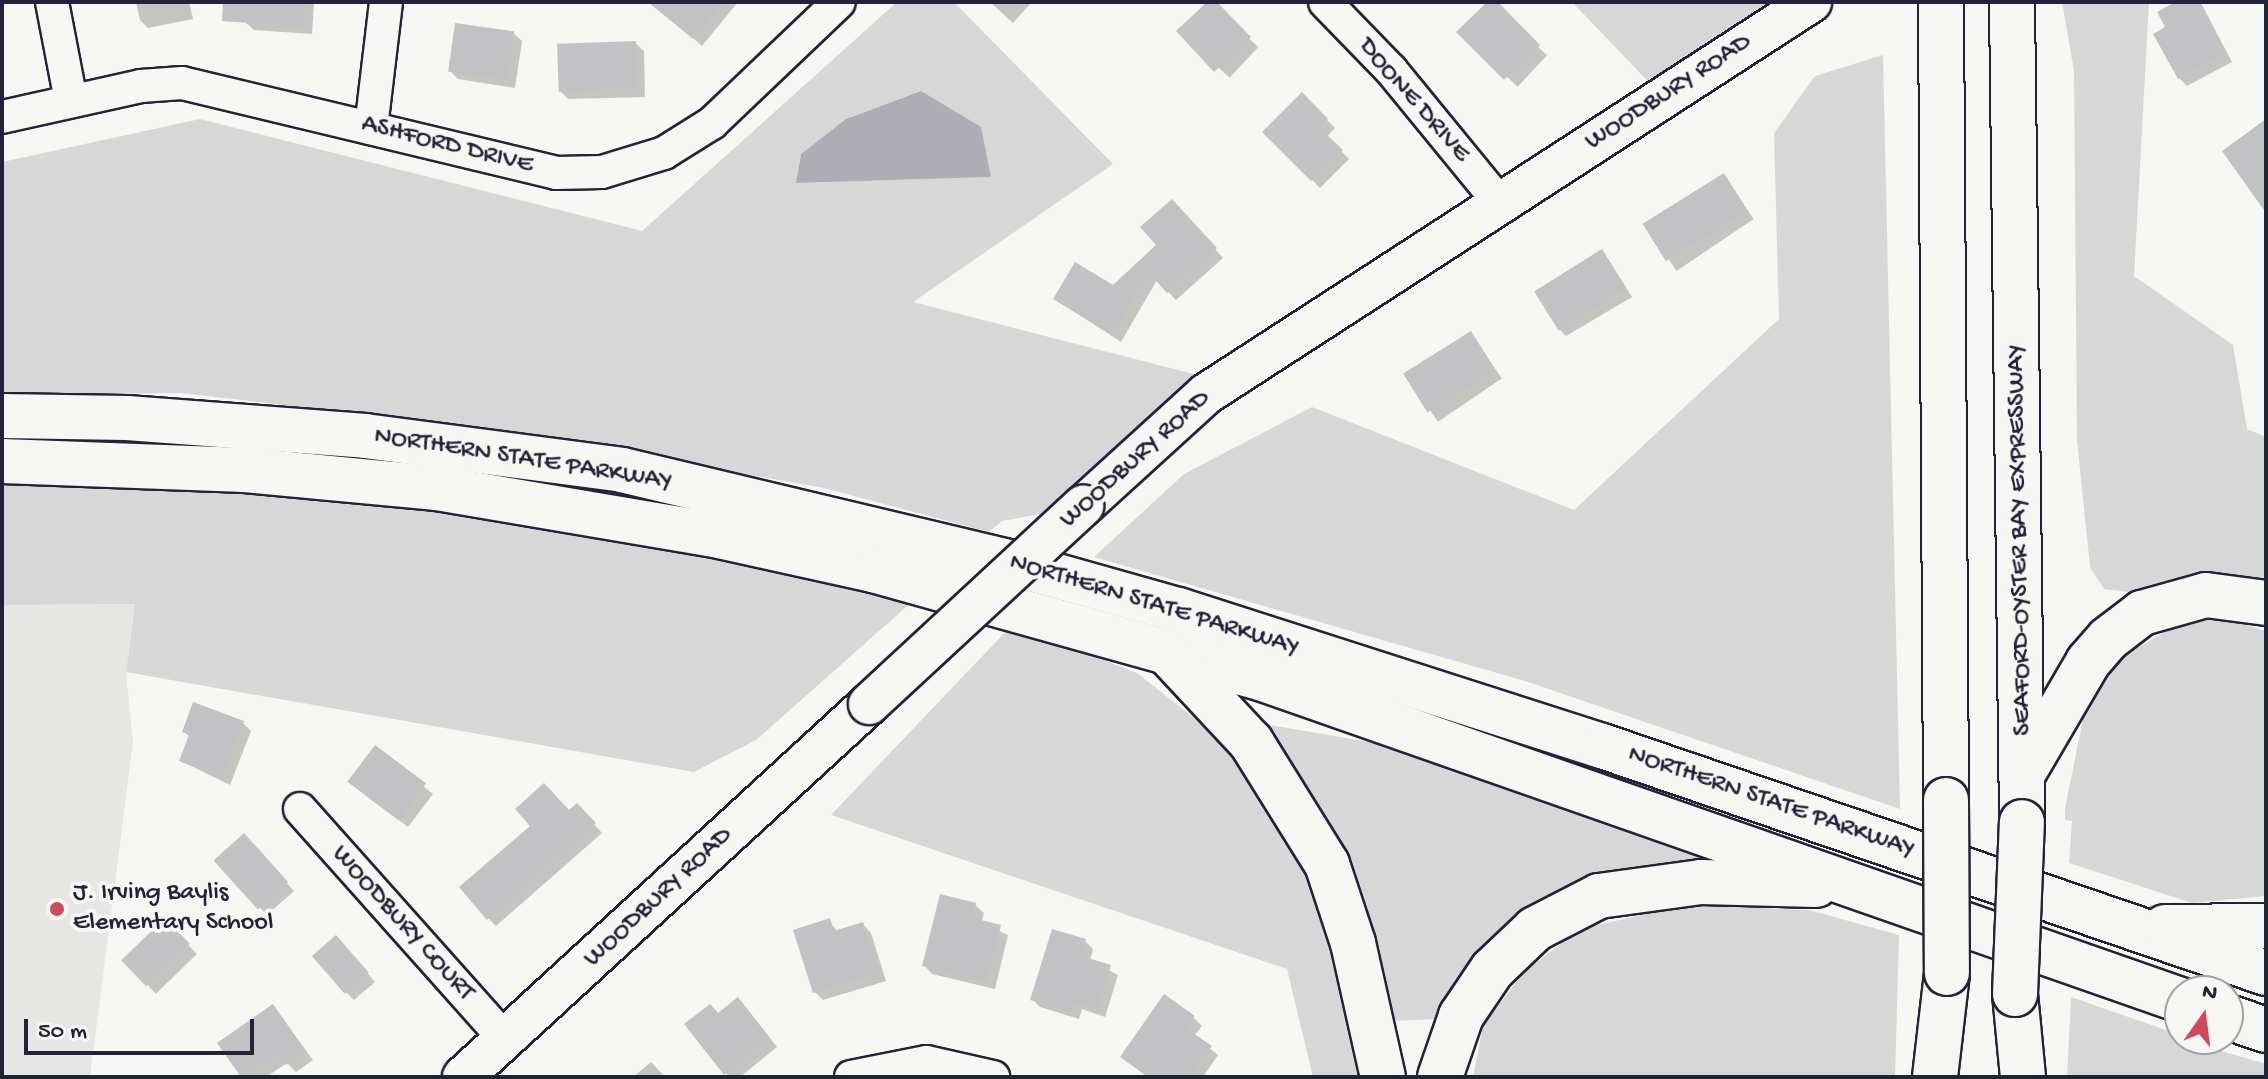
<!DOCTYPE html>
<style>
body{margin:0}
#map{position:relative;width:2268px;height:1079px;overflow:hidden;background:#f6f6f2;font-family:"Gochi Hand",sans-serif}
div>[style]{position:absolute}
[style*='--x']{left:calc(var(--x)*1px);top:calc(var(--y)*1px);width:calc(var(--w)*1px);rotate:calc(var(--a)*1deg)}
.built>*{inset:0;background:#e6e6e4}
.green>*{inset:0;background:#d7d7d7}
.water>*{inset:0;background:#adadb3}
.shadow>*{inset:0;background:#0003;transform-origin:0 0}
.building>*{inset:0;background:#c2c2c4;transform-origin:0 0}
.roads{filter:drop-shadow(2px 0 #22223b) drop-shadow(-2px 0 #22223b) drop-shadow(0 2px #22223b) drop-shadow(0 -2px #22223b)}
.minor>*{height:32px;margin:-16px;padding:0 16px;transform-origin:16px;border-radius:16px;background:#f6f6f2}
.major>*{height:40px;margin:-20px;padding:0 20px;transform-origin:20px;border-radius:20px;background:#f6f6f2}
.highway>*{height:44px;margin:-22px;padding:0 22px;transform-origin:22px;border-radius:22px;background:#f6f6f2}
.bridges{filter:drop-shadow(2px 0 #22223b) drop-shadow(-2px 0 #22223b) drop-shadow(0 2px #22223b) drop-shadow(0 -2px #22223b)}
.major-bridge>*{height:40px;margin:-20px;padding:0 20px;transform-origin:20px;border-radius:20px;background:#f6f6f2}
.highway-bridge>*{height:44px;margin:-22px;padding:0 22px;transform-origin:22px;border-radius:22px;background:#f6f6f2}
.dots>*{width:22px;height:22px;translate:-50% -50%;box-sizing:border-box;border:4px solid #f6f6f2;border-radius:50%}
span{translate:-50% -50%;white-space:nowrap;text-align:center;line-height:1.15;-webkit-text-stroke:8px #f6f6f2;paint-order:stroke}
.street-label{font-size:26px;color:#22223b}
.poi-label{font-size:26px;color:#22223b}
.left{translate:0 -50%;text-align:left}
.frame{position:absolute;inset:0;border:4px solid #22223b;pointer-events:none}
.north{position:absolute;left:2164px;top:975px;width:80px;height:80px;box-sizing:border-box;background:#f6f6f2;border:2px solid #a1a1a9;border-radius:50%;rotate:14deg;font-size:22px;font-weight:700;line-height:32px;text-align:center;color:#22223b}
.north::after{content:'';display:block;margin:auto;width:28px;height:36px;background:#d1495b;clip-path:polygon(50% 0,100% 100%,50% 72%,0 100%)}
.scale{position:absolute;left:24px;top:1019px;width:230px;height:36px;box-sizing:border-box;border:4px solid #22223b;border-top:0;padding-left:10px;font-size:24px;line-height:28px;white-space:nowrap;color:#22223b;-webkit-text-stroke:6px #f6f6f2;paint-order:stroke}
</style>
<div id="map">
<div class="built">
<div style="clip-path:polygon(135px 604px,126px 672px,133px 742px,90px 1077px,2px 1077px,2px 605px)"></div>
</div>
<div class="green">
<div style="clip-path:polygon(evenodd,897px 2px,954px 2px,1113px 164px,913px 302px,1225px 382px,1083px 506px,1002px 521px,989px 532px,824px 488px,482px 428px,181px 393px,2px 394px,2px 162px,200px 119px,642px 231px,897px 2px,921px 91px,991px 177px,796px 183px,801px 154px,846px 119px,921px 91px)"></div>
<div style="clip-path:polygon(1572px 2px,1802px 2px,1663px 97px)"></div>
<div style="clip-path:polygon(2062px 2px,2149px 2px,2134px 276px,2233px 345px,2247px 429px,2266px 437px,2266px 581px,2212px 572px,2128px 592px,2104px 589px,2090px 567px,2077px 440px,2074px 71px)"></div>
<div style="clip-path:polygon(1883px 55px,1900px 809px,1525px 681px,1094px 557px,1184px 474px,1312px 407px,1574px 510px,1779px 319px,1774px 133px,1815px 76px)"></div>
<div style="clip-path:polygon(2px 483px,253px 490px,628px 533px,914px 600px,756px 740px,694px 772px,126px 672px,135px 604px,2px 605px)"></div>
<div style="clip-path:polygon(2219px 617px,2266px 631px,2266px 896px,2192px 903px,2069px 863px,2072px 821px,2065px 820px,2065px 808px,2083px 719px,2114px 662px,2168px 630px)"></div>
<div style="clip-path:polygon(1012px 625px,1137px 673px,1218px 737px,1293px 836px,1339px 966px,1364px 1077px,1313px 1077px,1287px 969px,831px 815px)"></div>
<div style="clip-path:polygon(1258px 723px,1375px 743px,1756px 872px,1645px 866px,1541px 901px,1440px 1019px,1390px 1021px,1363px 905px,1318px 808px)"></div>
<div style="clip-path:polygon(1685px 905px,1809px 910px,1899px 935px,1895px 1077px,1473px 1077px,1483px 1026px,1523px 973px,1580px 929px)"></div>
<div style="clip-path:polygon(2071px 997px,2180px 1035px,2180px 1039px,2266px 1064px,2266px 1077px,2067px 1077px)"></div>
</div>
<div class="water">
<div style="clip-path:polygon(921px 91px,981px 127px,991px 177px,796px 183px,801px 154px,846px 119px)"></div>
</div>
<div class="shadow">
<div style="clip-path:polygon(136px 2px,189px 2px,193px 19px,148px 28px,140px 20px)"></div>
<div style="clip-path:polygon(247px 2px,314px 2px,312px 34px,254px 30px,245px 22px)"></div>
<div style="clip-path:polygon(653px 2px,738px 2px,702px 46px)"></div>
<div style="clip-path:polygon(990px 2px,1032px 2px,1013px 23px)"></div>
<div style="left:1210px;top:2px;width:66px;height:42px;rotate:43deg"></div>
<div style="left:1490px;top:2px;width:78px;height:43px;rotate:43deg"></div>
<div style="clip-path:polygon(2180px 2px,2201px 3px,2232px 62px,2187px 86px,2179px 78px,2168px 28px)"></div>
<div style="clip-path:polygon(513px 33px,522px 41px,515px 88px,458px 79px,450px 71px)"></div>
<div style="clip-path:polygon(635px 43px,644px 51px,645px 97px,568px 99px,560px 91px)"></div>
<div style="clip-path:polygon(1302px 95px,1335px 128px,1327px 137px,1349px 159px,1320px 188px,1265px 132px)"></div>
<div style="left:1724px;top:175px;width:53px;height:93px;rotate:56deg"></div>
<div style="clip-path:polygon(1180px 210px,1223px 258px,1176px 300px,1157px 280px,1121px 342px,1055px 299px,1113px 287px,1158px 245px)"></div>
<div style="clip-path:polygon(1602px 251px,1632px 297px,1566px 336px,1558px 328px)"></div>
<div style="left:1471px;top:333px;width:55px;height:77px;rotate:56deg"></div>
<div style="clip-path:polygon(243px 723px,251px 731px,230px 785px,181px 761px,190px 737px,184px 731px)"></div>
<div style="clip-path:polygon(375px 747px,433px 794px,408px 827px,358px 789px)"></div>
<div style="clip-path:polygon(577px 806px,602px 833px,496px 926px,488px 918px)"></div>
<div style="clip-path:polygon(252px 844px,294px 891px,267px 915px,259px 907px)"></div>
<div style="clip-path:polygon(975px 905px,984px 913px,981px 923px,1008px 935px,995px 989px,932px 974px,924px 965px)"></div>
<div style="left:165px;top:921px;width:46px;height:57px;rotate:46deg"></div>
<div style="clip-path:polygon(829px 921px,838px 932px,863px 924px,871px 933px,886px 981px,823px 1000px,815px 992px)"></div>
<div style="clip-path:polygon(1085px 941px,1093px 949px,1090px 961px,1118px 975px,1105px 1017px,1082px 1009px,1079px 1019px,1040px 1007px,1032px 999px)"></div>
<div style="clip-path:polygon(344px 946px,375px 982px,354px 1000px,346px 992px)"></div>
<div style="clip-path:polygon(273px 1007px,313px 1060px,296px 1072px,287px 1063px,266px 1077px,243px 1077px,220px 1044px)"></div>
<div style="clip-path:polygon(746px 1008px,777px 1047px,740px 1077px,729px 1077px,687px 1025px)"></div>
<div style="clip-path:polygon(1194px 1018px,1202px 1026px,1194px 1036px,1218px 1055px,1203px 1077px,1148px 1077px,1122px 1057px)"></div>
<div style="clip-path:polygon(651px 1062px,665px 1077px,633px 1077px)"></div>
</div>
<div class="building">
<div style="clip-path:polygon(223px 2px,306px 2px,304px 27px,222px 21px)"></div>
<div style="clip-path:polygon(648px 2px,723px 2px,693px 39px)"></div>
<div style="clip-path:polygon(1207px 2px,1217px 2px,1251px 37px,1214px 72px,1176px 31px)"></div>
<div style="clip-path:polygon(1487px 2px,1498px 2px,1540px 45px,1504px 80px,1456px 32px)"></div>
<div style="clip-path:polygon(2175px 2px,2198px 2px,2226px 53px,2178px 79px,2153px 34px,2165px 27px,2157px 12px)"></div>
<div style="left:455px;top:23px;width:60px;height:49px;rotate:8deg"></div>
<div style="left:636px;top:41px;width:48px;height:79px;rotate:88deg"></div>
<div style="clip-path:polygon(1302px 92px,1328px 119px,1320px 128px,1343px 150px,1311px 181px,1262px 132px)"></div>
<div style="clip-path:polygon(2266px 119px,2266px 213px,2222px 151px)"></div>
<div style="left:1724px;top:173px;width:44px;height:96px;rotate:58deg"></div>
<div style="clip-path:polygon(1172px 199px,1217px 248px,1167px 293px,1149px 273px,1112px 335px,1053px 299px,1075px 262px,1113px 285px,1156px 245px,1140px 227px)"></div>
<div style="left:1602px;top:249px;width:46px;height:80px;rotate:58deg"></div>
<div style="left:1471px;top:331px;width:46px;height:80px;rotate:58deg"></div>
<div style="clip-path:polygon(193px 702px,244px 721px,222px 778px,179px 761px,189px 735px,182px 732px)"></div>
<div style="left:375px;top:745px;width:64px;height:46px;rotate:37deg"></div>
<div style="clip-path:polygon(544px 783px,569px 810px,577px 803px,596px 823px,487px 920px,459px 887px,530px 826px,515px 809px)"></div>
<div style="left:244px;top:833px;width:66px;height:41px;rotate:48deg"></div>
<div style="clip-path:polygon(940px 894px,976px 903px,973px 918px,1001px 925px,987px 982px,922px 966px)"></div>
<div style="left:165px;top:918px;width:36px;height:61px;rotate:46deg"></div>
<div style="clip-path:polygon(830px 918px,834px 931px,863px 922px,879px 973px,813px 993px,793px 930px)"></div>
<div style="clip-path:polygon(1052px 929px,1086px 939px,1081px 956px,1111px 965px,1097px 1010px,1074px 1002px,1071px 1012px,1030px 1000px)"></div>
<div style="left:336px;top:935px;width:50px;height:32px;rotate:49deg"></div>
<div style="clip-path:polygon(1164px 994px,1195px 1016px,1186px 1028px,1212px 1046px,1189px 1077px,1148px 1077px,1120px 1057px)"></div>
<div style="clip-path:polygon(738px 997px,770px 1038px,724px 1075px,684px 1024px,710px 1004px,718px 1013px)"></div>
<div style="clip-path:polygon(273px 1004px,306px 1051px,286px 1065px,279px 1055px,241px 1077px,217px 1043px)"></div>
</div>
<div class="roads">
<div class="minor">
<div style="--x:52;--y:2;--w:101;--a:79.1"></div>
<div style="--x:1325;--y:2;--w:95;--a:45.9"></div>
<div style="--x:1391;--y:70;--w:171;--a:50.7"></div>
<div style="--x:2;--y:117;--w:142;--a:-12.6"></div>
<div style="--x:141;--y:86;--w:41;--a:-4.2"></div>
<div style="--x:182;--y:83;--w:385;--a:13.5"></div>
<div style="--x:556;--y:173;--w:46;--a:-1.2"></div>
<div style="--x:602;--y:172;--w:65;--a:-17"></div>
<div style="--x:664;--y:153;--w:57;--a:-32"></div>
<div style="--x:712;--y:123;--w:175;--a:-43.6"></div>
<div style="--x:371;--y:128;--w:127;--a:-83.2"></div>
<div style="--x:300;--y:809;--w:308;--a:48.3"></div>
<div style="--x:851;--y:1077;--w:77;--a:-11.2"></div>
<div style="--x:927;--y:1062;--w:68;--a:12.8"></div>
</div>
<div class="major">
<div style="--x:1083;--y:506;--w:166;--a:-42.3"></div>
<div style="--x:1206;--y:394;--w:721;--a:-32.94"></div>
<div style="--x:463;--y:1077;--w:551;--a:-42.57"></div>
</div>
<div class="highway">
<div style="--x:1941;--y:2;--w:798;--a:89.64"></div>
<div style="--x:2012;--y:2;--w:820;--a:89.3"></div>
<div style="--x:2;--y:416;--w:125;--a:0.9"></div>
<div style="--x:127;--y:418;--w:239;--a:4.3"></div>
<div style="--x:365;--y:436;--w:259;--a:7.5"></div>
<div style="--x:622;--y:470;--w:396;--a:13.4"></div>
<div style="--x:1007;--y:562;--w:178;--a:15.7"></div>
<div style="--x:1178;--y:610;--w:445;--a:17.8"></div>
<div style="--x:1602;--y:746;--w:702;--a:18.87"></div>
<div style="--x:2;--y:461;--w:243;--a:2.1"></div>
<div style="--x:245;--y:470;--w:193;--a:5.4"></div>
<div style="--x:437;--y:488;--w:277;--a:9.6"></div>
<div style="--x:710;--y:534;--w:167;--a:12.5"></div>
<div style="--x:873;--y:570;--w:405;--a:15.6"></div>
<div style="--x:1263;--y:679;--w:972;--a:19.29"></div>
<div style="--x:1166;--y:651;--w:125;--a:47"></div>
<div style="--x:1251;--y:742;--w:144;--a:58.1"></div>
<div style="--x:1327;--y:864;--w:83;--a:71.8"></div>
<div style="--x:1353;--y:943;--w:137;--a:77.4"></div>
<div style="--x:2025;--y:770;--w:125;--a:-59.7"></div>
<div style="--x:2088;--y:662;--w:30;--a:-49"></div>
<div style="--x:2108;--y:639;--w:43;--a:-37.4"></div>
<div style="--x:2142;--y:613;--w:66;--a:-15.7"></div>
<div style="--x:2206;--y:595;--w:61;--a:7.6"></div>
<div style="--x:2165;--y:927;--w:101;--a:-0.6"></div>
<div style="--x:2015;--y:994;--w:83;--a:84.5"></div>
<div style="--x:2228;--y:1017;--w:40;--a:18.9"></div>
<div style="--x:1440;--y:1077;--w:65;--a:-71"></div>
<div style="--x:1461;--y:1016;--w:55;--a:-56"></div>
<div style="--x:1492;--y:970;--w:59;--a:-43.6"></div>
<div style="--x:1535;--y:929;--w:72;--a:-27.3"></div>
<div style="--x:1599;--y:896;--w:103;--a:-7.8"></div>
<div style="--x:1701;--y:882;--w:115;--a:1.5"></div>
<div style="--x:1935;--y:1077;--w:105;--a:-83.4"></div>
</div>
</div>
<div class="bridges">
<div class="major-bridge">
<div style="--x:869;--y:704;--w:292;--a:-42.8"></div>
</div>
<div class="highway-bridge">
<div style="--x:1946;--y:800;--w:173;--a:89.7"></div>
<div style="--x:2015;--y:994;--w:172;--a:-87.7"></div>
</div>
</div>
<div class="dots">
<div style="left:57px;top:909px;background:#d1495b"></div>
</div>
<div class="street-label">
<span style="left:1669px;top:93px;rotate:-33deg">WOODBURY ROAD</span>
<span style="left:1413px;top:101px;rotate:49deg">DOONE DRIVE</span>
<span style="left:447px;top:146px;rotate:14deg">ASHFORD DRIVE</span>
<span style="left:523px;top:460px;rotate:9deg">NORTHERN STATE PARKWAY</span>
<span style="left:1136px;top:460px;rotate:-42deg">WOODBURY ROAD</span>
<span style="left:2021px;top:540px;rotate:-91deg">SEAFORD-OYSTER BAY EXPRESSWAY</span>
<span style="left:1154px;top:606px;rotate:17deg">NORTHERN STATE PARKWAY</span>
<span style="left:1771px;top:803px;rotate:19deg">NORTHERN STATE PARKWAY</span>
<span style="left:659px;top:898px;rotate:-43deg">WOODBURY ROAD</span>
<span style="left:402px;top:924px;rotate:48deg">WOODBURY COURT</span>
</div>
<div class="poi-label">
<span class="left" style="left:73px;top:909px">J. Irving Baylis<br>Elementary School</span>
</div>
<div class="frame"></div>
<div class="north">N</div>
<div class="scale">50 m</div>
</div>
